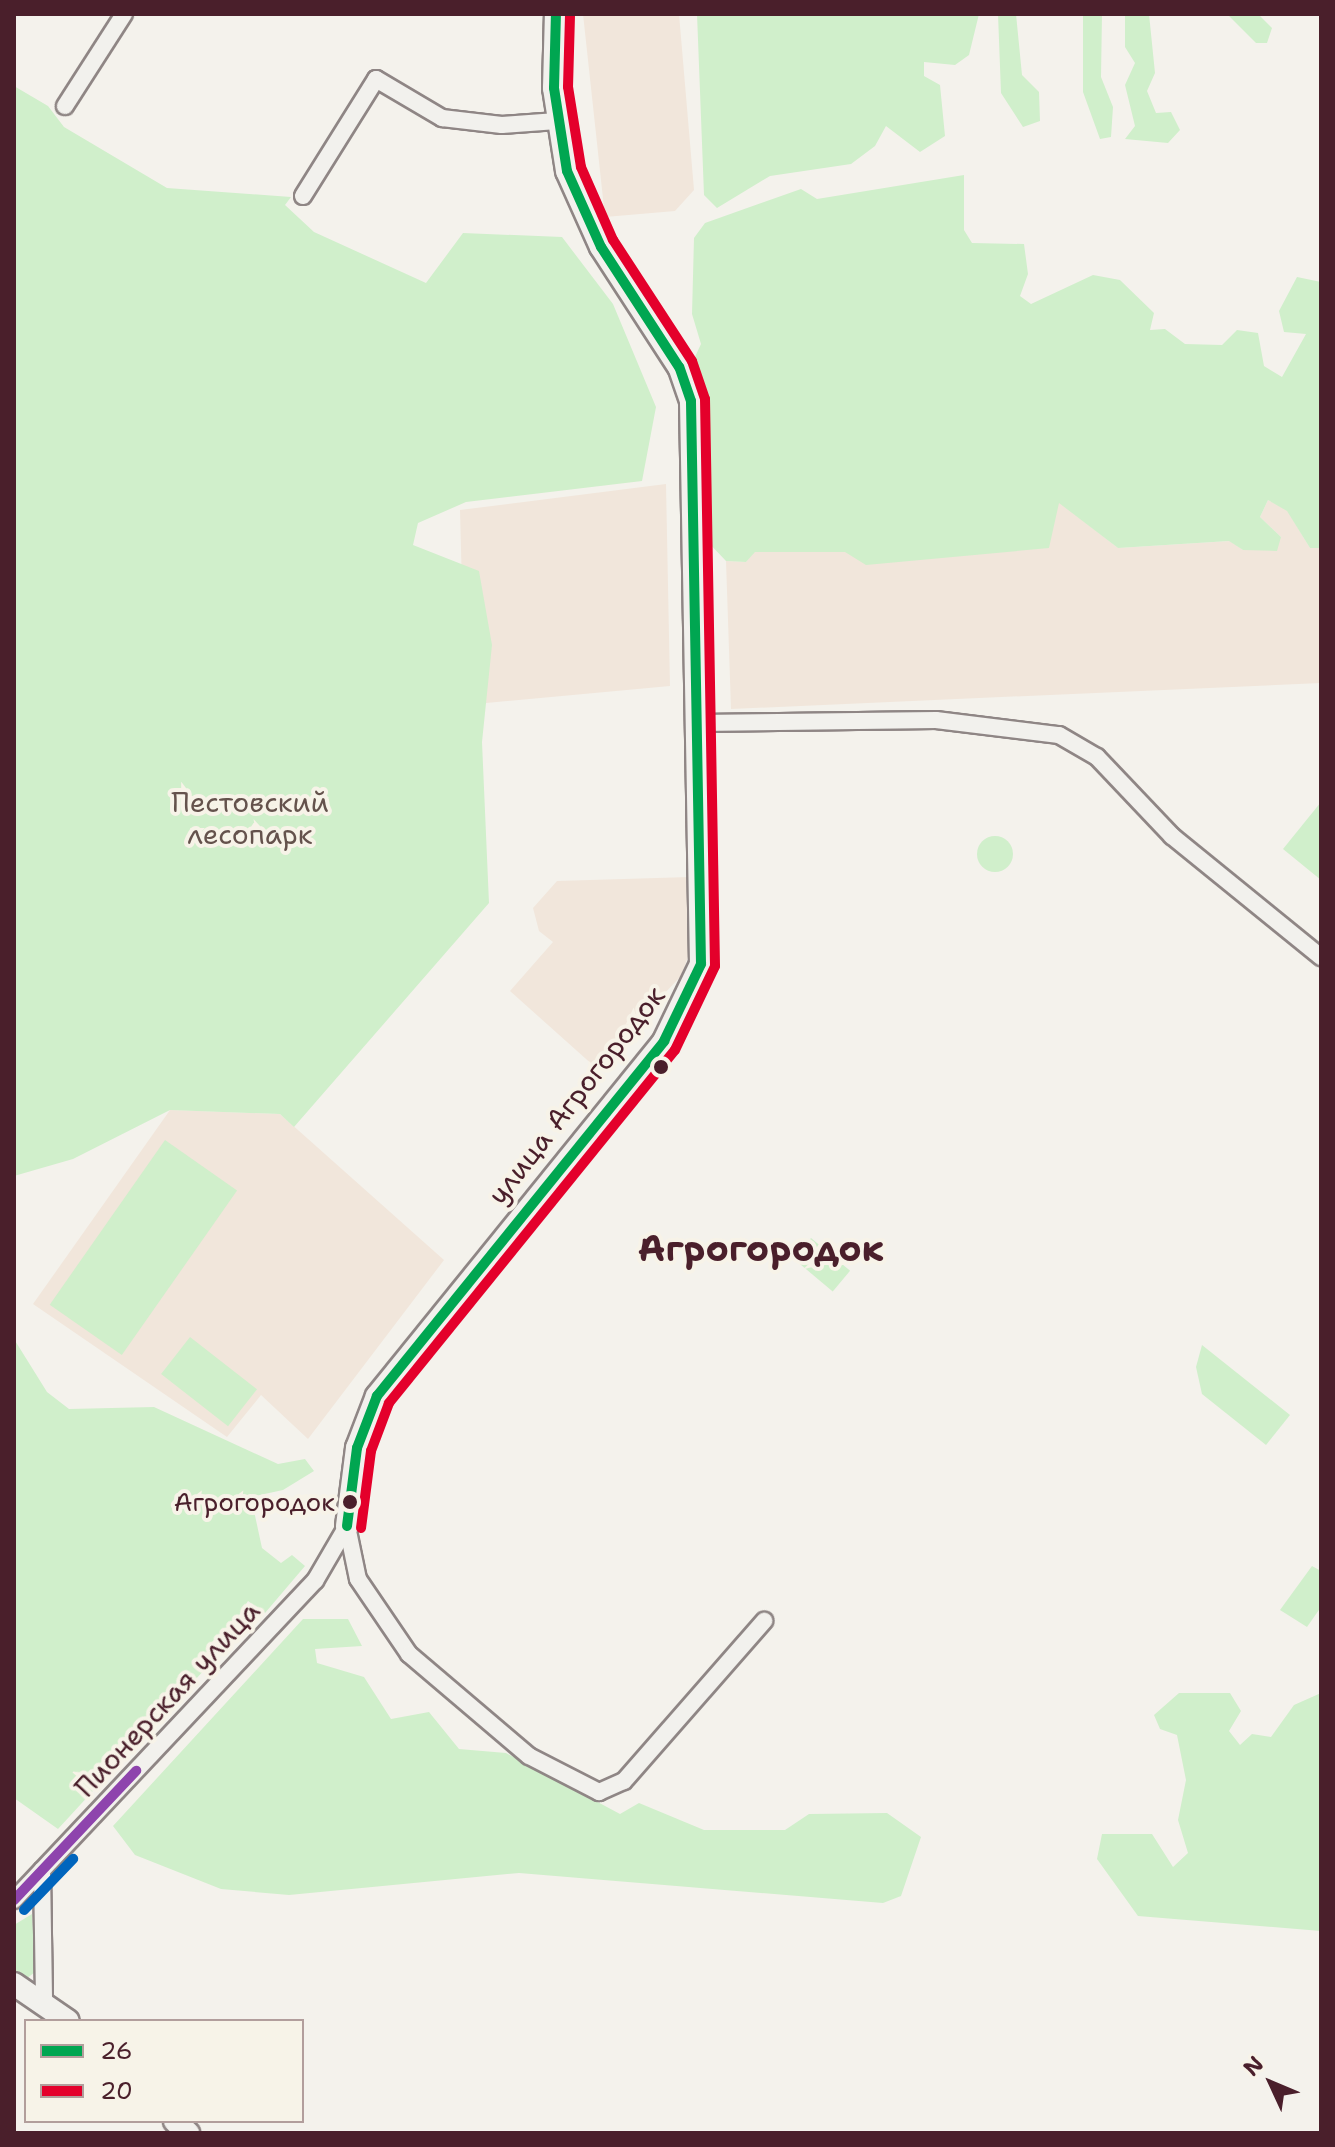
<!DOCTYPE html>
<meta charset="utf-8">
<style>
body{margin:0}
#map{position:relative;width:1335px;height:2147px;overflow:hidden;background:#f4f2ec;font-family:"Shantell Sans",sans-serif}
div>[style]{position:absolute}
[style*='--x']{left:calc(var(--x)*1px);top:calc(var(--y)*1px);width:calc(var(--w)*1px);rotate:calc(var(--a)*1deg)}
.built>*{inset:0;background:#f1e6db}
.green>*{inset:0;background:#d0efcb;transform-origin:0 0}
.round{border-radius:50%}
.roads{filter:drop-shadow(2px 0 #8f8685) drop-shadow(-2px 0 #8f8685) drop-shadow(0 2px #8f8685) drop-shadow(0 -2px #8f8685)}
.street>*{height:16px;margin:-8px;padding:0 8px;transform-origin:8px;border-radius:8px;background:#f2f1ed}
.secondary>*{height:22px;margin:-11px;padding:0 11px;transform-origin:11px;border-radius:11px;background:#f2f1ed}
.bus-1>*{height:10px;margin:-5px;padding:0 5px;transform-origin:5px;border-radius:5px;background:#00a651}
.bus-2>*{height:10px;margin:-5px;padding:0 5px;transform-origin:5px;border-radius:5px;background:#e4002b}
.bus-3>*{height:10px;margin:-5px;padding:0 5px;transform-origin:5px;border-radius:5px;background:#8e44ad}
.bus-4>*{height:10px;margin:-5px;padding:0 5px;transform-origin:5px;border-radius:5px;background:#0065bd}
.dots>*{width:22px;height:22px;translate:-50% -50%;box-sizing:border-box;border:4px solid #f7f3e8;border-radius:50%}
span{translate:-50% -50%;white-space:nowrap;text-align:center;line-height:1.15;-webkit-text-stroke:8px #f7f3e8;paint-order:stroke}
.bus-label{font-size:26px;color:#4a1f2b}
.right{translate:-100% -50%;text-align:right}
.park-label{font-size:28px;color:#64524c}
.street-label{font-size:28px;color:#4a1f2b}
.district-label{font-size:36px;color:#4a1f2b;font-weight:700}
.frame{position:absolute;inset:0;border:16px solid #4a1f2b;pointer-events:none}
.legend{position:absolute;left:24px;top:2019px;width:280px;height:104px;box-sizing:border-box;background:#f7f3e8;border:2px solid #b29e9c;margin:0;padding:10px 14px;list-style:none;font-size:24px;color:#4a1f2b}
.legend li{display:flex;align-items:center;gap:16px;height:40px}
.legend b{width:40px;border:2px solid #b29e9c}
.north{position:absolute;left:1231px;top:2043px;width:80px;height:80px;-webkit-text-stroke:6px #f7f3e8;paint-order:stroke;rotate:314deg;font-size:22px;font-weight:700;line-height:32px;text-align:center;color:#4a1f2b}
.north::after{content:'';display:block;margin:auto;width:28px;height:36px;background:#4a1f2b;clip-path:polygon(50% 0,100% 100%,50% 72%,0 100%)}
</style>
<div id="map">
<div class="built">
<div style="clip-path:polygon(583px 14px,679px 14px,694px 190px,675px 211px,605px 217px)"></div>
<div style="clip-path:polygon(666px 484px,670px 686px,465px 705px,460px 510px)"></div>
<div style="clip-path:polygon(1268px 500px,1287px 510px,1310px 548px,1321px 548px,1321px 683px,731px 709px,726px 561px,746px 562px,754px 552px,845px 552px,1059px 502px,1118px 548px,1230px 541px,1243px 550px,1281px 537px,1260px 517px)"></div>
<div style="clip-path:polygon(690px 877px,689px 954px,681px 976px,595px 1067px,510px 991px,553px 942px,539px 931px,533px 908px,557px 881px)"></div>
<div style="clip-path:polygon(170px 1110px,280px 1114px,444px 1260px,308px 1439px,261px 1395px,227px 1437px,33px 1304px)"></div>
</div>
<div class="green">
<div style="clip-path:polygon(697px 14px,979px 14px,969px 55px,955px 65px,924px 62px,924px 76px,940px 85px,945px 136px,920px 152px,886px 126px,875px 146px,851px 164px,770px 176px,717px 208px,704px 195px)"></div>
<div style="clip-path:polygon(998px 14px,1016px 14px,1022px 75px,1039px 92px,1040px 121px,1023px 127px,1001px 93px)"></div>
<div style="clip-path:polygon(1083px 14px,1102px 14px,1101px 77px,1113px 107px,1111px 137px,1100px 139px,1083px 92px)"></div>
<div style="clip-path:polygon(1125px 14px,1149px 14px,1155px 73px,1147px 91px,1156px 113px,1171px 112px,1180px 130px,1168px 143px,1125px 139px,1135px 126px,1125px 85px,1135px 63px,1125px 47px)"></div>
<div style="clip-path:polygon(1227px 14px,1258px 14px,1272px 28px,1267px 43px,1256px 43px)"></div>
<div style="clip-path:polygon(14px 86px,48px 106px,64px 127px,167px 188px,291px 197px,285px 205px,314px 232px,426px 283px,463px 233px,562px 237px,613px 304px,656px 407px,642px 481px,466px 502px,418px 523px,413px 545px,479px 571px,492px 645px,482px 742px,489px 903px,294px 1127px,280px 1114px,170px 1110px,73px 1159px,14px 1176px)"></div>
<div style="clip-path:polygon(964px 175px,964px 230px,972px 243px,1024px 244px,1028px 274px,1020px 296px,1031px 304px,1093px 275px,1120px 280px,1154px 313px,1150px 330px,1165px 329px,1185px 344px,1222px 345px,1237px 330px,1258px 333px,1264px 366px,1282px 377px,1306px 334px,1284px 332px,1279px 311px,1297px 277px,1321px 282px,1321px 548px,1310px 548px,1287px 511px,1268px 500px,1260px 517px,1281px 537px,1277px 551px,1243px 550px,1229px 541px,1118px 548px,1059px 503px,1049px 548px,866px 565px,845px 552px,755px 552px,746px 562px,726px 561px,706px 540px,693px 361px,701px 344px,692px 314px,694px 238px,705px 223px,801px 189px,817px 199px)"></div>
<div style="clip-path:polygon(1321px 802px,1321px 880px,1283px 849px)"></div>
<div class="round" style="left:977px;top:836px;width:36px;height:36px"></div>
<div style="left:165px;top:1140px;width:88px;height:201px;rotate:35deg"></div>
<div style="left:811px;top:1238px;width:51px;height:27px;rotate:40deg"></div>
<div style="left:190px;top:1337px;width:85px;height:47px;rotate:38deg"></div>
<div style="clip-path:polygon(14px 1339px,47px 1392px,69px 1409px,154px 1407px,278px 1464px,305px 1459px,314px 1471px,283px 1490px,251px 1497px,262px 1548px,281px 1563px,292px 1555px,305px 1566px,265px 1613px,248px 1601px,206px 1668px,58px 1829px,14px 1798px)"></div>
<div style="clip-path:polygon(1202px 1345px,1290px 1415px,1266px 1445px,1202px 1394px,1196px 1367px)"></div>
<div style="clip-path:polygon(1312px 1566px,1321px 1571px,1321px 1607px,1307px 1627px,1280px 1610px)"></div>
<div style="clip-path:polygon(303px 1619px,348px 1619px,362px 1646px,315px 1649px,317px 1663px,364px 1677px,391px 1719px,429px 1712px,459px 1749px,506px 1753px,620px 1814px,639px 1803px,704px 1830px,785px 1830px,809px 1814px,887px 1813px,921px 1837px,901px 1896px,883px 1903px,519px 1873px,289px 1895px,221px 1889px,135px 1855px,113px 1826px)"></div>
<div style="clip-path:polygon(1179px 1693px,1230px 1693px,1241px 1711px,1229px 1731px,1240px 1745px,1252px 1734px,1271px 1737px,1294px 1705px,1321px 1693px,1321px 1931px,1138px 1916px,1097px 1859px,1102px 1834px,1152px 1834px,1173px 1867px,1188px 1853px,1178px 1820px,1186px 1780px,1177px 1735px,1160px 1729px,1154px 1715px)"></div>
<div style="clip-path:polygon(32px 1914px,35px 1972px,26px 1979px,14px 1974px,14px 1925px)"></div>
</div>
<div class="roads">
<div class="street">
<div style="--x:65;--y:106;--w:109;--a:-57.3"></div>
<div style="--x:303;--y:196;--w:138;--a:-58"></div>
<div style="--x:376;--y:79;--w:77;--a:30.6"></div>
<div style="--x:442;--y:118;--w:60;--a:6.7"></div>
<div style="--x:502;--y:125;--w:55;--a:-4.2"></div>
<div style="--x:700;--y:723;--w:236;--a:-0.7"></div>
<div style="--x:936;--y:720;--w:124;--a:7"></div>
<div style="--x:1059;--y:735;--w:44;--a:30.1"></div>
<div style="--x:1097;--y:757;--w:109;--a:46.5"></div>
<div style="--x:1172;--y:836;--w:192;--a:39.1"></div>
<div style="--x:347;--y:1526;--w:54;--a:78.3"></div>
<div style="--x:358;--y:1579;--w:91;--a:55.8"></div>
<div style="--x:409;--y:1654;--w:157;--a:40.4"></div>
<div style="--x:529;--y:1756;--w:79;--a:27.2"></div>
<div style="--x:599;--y:1792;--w:27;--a:-24"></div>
<div style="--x:624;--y:1781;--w:213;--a:-48.8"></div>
<div style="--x:42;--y:1870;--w:130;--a:89.1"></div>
<div style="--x:14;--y:1900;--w:439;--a:-46.7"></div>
<div style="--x:315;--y:1581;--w:64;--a:-59.8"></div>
</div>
<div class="secondary">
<div style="--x:347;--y:1526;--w:79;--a:-82.7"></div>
<div style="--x:357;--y:1448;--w:56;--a:-69"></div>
<div style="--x:377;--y:1396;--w:457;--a:-51"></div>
<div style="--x:664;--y:1041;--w:85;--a:-64.3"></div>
<div style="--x:701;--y:964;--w:563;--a:-91.02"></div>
<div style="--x:691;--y:401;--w:36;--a:-109"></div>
<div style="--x:679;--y:367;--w:143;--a:-123"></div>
<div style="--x:601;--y:247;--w:83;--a:-114.1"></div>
<div style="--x:567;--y:171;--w:84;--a:-98.9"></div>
<div style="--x:554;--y:88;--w:74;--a:-88.5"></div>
<div style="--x:14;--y:1984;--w:65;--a:34.4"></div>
<div style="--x:175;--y:2121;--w:18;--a:43"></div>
</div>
</div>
<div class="bus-1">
<div style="--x:347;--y:1526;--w:79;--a:-82.7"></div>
<div style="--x:357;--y:1448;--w:56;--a:-69"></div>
<div style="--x:377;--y:1396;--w:457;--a:-51"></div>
<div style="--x:664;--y:1041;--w:85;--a:-64.3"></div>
<div style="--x:701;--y:964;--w:563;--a:-91.02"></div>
<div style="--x:691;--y:401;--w:36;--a:-109"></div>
<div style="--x:679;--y:367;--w:143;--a:-123"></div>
<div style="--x:601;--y:247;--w:83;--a:-114.1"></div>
<div style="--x:567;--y:171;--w:84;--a:-98.9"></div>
<div style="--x:554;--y:88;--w:74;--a:-88.5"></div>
</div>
<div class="bus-2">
<div style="--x:361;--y:1528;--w:78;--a:-82.6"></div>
<div style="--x:371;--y:1451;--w:51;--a:-69.4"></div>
<div style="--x:389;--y:1403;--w:454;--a:-51"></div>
<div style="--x:675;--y:1050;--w:93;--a:-64.5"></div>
<div style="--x:715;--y:966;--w:567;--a:-91.01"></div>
<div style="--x:705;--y:399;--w:40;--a:-108.9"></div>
<div style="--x:692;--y:361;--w:145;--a:-123.1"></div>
<div style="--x:613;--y:240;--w:80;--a:-113.7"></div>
<div style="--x:581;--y:167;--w:81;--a:-99.2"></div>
<div style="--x:568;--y:87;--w:73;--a:-88.4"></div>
</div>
<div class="bus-3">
<div style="--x:14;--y:1900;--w:178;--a:-46.6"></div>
</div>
<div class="bus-4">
<div style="--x:24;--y:1910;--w:71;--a:-46.1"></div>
</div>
<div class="dots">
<div style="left:661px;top:1067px;background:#4a1f2b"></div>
<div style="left:350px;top:1502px;background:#4a1f2b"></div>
</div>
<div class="bus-label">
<span class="right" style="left:335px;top:1502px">Агрогородок</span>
</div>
<div class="park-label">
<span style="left:250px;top:818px">Пестовский<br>лесопарк</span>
</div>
<div class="street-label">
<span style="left:576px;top:1095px;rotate:-52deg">улица Агрогородок</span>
<span style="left:167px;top:1699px;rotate:-47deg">Пионерская улица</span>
</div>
<div class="district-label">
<span style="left:761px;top:1249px">Агрогородок</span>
</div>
<div class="frame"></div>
<ul class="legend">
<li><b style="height:10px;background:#00a651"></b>26</li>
<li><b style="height:10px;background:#e4002b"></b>20</li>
</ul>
<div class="north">N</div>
</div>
